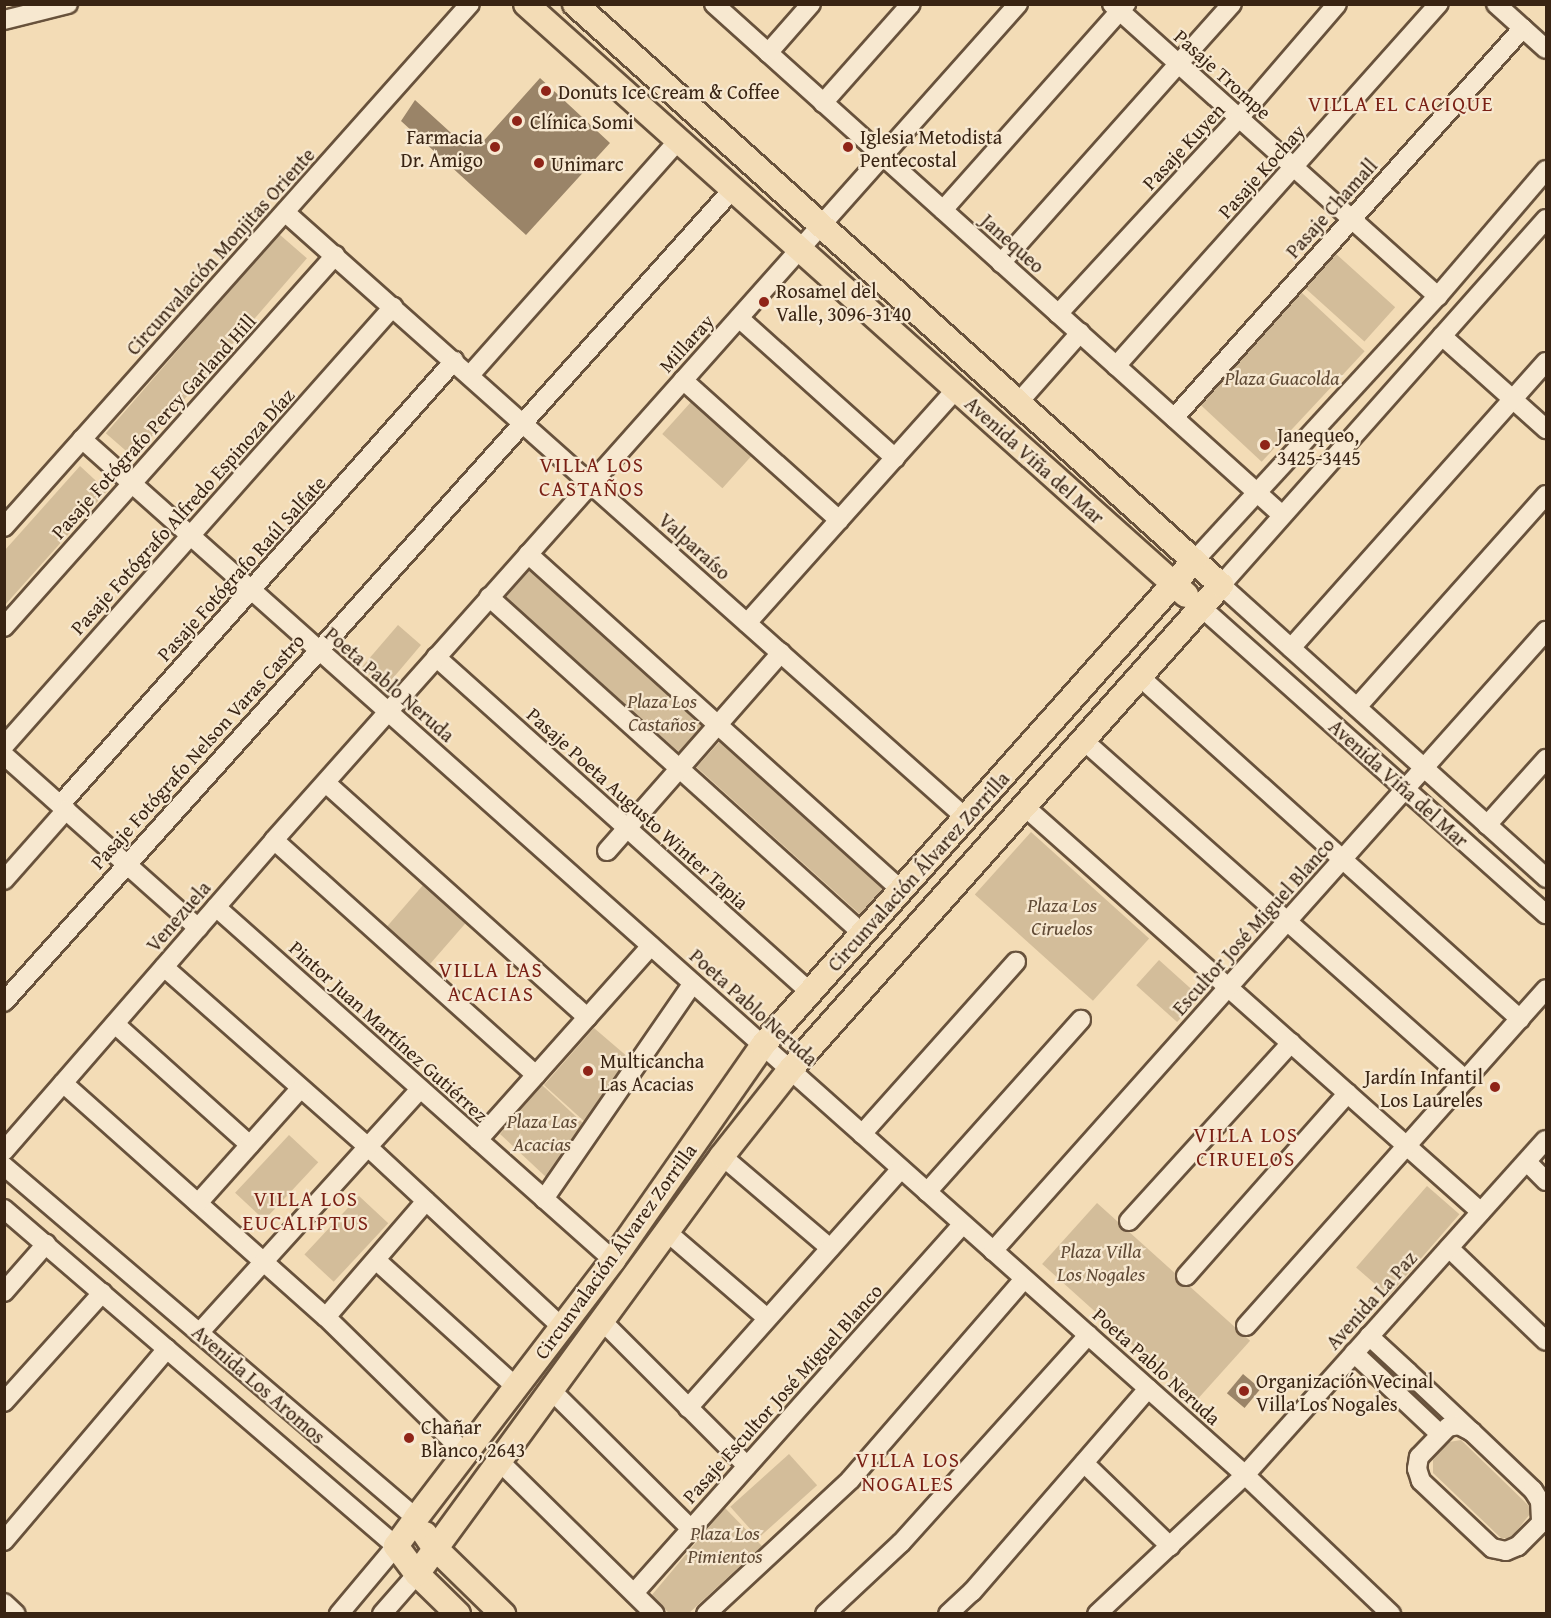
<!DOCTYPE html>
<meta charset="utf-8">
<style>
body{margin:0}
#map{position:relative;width:1551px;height:1618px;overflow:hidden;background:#f3dcb6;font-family:"Gentium Book Plus",serif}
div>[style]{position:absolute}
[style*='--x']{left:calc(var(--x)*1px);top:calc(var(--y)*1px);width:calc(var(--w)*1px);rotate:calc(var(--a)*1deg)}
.green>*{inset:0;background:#d3bd9a;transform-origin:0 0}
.building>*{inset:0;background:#9a8468;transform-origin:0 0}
.roads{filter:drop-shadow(2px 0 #68523c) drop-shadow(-2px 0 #68523c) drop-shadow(0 2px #68523c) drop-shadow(0 -2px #68523c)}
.minor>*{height:18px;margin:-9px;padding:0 9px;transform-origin:9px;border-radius:9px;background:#f7e8d0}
.major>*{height:24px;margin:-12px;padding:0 12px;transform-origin:12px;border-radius:12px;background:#f3dcb6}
.dots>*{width:16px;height:16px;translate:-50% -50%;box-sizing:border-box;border:3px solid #f7e8d0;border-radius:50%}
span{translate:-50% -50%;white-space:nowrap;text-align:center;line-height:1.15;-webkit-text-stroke:4.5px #f7e8d0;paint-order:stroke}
.street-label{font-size:20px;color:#392413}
.poi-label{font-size:20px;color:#392413}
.left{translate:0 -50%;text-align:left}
.right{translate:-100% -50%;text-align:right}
.park-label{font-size:20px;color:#604a35;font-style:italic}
.neighbourhood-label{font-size:21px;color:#7a1f14;letter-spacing:1.5px}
.frame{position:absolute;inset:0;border:6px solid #392413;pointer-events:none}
</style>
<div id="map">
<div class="green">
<div style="left:279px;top:234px;width:37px;height:264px;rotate:41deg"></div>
<div style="left:1335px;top:253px;width:81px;height:46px;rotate:42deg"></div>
<div style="left:1301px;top:292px;width:87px;height:151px;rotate:43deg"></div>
<div style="left:691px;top:402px;width:81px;height:43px;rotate:42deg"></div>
<div style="clip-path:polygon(80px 466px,107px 491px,5px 605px,5px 550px)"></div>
<div style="left:532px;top:567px;width:235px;height:43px;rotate:41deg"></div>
<div style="clip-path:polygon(398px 625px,421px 645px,388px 684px,381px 685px,361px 668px)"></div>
<div style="left:722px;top:739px;width:221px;height:38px;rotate:42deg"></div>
<div style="left:1031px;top:832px;width:159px;height:84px;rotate:42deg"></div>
<div style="left:424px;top:884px;width:57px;height:57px;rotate:41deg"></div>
<div style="left:1159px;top:960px;width:55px;height:34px;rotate:42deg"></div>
<div style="clip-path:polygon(594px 1028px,629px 1058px,585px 1122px,544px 1085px)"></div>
<div style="clip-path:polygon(542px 1085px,584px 1124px,547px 1178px,500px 1134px)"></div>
<div style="left:289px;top:1135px;width:40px;height:79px;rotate:43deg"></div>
<div style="left:1427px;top:1186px;width:43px;height:108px;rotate:41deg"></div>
<div style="left:359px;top:1196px;width:40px;height:80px;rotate:43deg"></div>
<div style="left:1097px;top:1203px;width:206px;height:82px;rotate:42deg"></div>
<div style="clip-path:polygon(1461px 1440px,1529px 1506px,1530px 1514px,1511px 1538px,1501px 1538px,1433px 1473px,1433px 1460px,1449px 1442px)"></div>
<div style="left:789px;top:1454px;width:42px;height:79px;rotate:48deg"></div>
<div style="clip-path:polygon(725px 1508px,762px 1546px,689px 1613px,669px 1613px,651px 1596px)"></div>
</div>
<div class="building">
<div style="clip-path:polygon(540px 78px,610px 143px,526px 235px,401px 121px,415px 100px,461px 142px,479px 146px)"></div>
<div style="left:1243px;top:1374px;width:23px;height:25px;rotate:40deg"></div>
</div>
<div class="roads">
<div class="minor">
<div style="--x:714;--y:4;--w:764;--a:41.98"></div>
<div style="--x:1112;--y:4;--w:438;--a:41.9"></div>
<div style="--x:1496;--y:4;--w:67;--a:42"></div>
<div style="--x:4;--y:20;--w:66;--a:-14"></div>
<div style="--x:768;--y:53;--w:65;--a:-48.7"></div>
<div style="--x:823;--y:103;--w:132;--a:-48.4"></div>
<div style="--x:943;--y:210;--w:276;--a:-48.4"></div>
<div style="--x:286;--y:213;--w:910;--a:41.66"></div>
<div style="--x:1546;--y:219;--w:489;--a:131.6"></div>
<div style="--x:1221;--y:585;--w:438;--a:42"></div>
<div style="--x:1001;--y:263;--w:347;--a:-48.3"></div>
<div style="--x:1058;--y:314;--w:267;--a:-47.3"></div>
<div style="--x:1239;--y:118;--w:150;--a:-49.3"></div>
<div style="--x:739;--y:318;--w:210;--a:41.9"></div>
<div style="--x:1442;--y:336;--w:140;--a:41.8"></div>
<div style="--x:1116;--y:366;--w:485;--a:-48.3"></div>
<div style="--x:470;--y:375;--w:313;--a:-48.4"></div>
<div style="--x:683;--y:380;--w:210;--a:41.9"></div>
<div style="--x:1018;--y:403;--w:94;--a:-48.5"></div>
<div style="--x:1174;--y:418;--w:523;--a:-48.18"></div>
<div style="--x:82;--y:439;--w:1558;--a:41.69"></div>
<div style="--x:1245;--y:1475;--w:202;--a:43.6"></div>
<div style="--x:4;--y:527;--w:700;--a:-48.3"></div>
<div style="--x:528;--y:554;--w:502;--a:42.01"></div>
<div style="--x:1194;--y:561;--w:360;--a:-47.4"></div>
<div style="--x:1438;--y:296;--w:166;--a:-49.4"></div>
<div style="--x:489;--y:597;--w:502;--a:42.01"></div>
<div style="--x:1201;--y:607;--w:462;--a:41.7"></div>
<div style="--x:747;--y:623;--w:314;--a:-48.2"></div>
<div style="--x:4;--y:627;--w:498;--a:-48.3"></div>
<div style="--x:1291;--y:648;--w:383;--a:-48.3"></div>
<div style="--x:436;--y:657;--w:502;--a:41.85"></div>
<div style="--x:1139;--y:676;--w:513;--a:42"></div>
<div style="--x:1357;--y:707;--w:284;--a:-48.3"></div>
<div style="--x:1083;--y:740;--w:512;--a:41.6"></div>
<div style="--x:4;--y:746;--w:587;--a:-48.46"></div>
<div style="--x:4;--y:755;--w:260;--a:41.7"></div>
<div style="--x:326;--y:783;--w:351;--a:41.9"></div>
<div style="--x:60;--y:805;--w:594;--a:-48.41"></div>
<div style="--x:1024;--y:806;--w:611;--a:41.62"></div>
<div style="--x:1487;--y:825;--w:89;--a:-48.2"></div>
<div style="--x:274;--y:840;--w:352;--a:41.9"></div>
<div style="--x:607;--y:851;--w:264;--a:-48.7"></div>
<div style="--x:4;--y:880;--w:94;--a:-48.5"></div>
<div style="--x:216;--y:907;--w:531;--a:41.64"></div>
<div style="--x:164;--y:967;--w:272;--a:41.4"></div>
<div style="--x:368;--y:1147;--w:265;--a:42.9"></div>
<div style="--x:4;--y:1002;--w:1091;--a:-48.12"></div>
<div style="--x:115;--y:1024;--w:181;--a:41.9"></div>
<div style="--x:63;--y:1083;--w:352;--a:41.7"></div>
<div style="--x:326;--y:1317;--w:193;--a:44.4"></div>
<div style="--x:862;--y:1134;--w:231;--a:-48.2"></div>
<div style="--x:478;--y:1140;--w:260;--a:-48.3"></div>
<div style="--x:4;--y:1151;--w:412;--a:-49"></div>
<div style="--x:274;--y:840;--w:1119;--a:-48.33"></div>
<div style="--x:722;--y:1156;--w:142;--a:40.4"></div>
<div style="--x:1527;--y:1162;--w:27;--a:45"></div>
<div style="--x:4;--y:1166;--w:542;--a:40.51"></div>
<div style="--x:927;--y:1192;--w:231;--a:-48.2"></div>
<div style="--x:544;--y:1199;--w:262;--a:-55.4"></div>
<div style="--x:198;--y:1203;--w:154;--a:-48.2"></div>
<div style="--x:4;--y:1209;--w:517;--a:40.69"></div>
<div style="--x:396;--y:1546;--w:89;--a:130"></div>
<div style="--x:1129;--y:1221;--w:241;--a:-47.7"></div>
<div style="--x:667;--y:1232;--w:132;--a:40.7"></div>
<div style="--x:1449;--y:1248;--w:134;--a:43.8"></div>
<div style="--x:993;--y:1251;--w:831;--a:-48.27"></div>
<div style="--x:376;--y:1260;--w:188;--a:42.2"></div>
<div style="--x:1186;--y:1276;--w:244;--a:-48.5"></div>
<div style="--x:4;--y:1292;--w:64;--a:-48.8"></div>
<div style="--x:326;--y:1317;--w:153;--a:-49.2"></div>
<div style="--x:602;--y:1321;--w:205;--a:45"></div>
<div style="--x:1246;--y:1326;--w:451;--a:-48.3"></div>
<div style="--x:199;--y:1333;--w:329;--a:-47.8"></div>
<div style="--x:1369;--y:1336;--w:53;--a:42.7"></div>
<div style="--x:1408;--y:1372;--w:88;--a:43.2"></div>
<div style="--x:1472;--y:1432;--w:84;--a:43.6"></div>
<div style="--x:1533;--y:1490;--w:13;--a:58"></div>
<div style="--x:1540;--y:1501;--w:22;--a:87"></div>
<div style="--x:1541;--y:1523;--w:33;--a:135"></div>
<div style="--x:1518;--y:1546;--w:13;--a:157"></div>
<div style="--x:1506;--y:1551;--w:14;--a:-168"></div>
<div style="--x:1492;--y:1548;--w:98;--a:-136.7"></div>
<div style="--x:1421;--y:1481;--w:13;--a:-108"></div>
<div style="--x:1417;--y:1469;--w:12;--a:-81"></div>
<div style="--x:1419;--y:1457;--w:42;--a:-46"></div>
<div style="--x:1448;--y:1427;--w:11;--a:-10"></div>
<div style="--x:1459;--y:1425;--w:15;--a:28"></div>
<div style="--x:1354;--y:1353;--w:117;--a:43.3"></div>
<div style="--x:550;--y:1389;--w:199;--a:44.8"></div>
<div style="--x:4;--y:1402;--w:147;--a:-48"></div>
<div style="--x:688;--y:1408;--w:320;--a:-48.3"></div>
<div style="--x:497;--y:1459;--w:221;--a:44.5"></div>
<div style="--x:1084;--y:1463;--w:120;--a:44"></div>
<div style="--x:4;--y:1541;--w:252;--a:-49.7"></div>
<div style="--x:634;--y:1593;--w:494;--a:-48.3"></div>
<div style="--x:4;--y:1603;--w:16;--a:43"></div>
<div style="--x:382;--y:1614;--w:53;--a:-48.8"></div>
<div style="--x:706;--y:1614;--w:197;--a:-42.9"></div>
<div style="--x:850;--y:1480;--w:266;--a:-49.1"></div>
<div style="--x:825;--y:1614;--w:104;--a:-43.1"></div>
<div style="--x:901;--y:1543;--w:280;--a:-48"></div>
<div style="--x:948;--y:1614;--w:33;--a:-43"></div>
<div style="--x:972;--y:1592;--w:269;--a:-49.1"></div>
<div style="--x:1097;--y:1614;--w:203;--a:-43.2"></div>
<div style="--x:1245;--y:1475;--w:450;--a:-48.1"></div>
</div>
<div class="major">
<div style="--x:526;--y:4;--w:886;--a:41.84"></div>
<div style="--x:425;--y:1534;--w:14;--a:56"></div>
<div style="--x:433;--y:1546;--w:98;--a:44.2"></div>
<div style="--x:417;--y:1574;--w:517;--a:-53.88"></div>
<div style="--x:722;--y:1156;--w:110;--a:-51.7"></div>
<div style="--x:790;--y:1070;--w:649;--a:-48.37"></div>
<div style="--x:1221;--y:585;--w:869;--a:-138.03"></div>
<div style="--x:458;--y:1614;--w:57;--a:-135.7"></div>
<div style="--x:417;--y:1574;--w:35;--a:-127"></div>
<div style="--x:396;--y:1546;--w:34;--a:-54"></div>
<div style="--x:416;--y:1518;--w:325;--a:-52.6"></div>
<div style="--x:613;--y:1260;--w:262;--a:-55.1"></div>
<div style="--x:763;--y:1045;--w:648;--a:-48.32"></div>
</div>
</div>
<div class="dots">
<div style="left:546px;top:91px;background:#8f2418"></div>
<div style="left:517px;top:121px;background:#8f2418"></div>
<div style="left:495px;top:147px;background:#8f2418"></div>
<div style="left:848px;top:147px;background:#8f2418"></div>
<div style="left:539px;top:163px;background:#8f2418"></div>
<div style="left:764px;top:302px;background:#8f2418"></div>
<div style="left:1265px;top:445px;background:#8f2418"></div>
<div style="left:588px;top:1071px;background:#8f2418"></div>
<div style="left:1495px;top:1087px;background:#8f2418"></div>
<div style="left:1244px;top:1391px;background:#8f2418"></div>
<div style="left:409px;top:1438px;background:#8f2418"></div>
</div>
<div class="street-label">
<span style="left:1223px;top:74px;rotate:42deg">Pasaje Trompe</span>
<span style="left:1183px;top:146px;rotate:-47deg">Pasaje Kuyen</span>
<span style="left:1261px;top:171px;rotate:-48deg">Pasaje Kochay</span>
<span style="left:1331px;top:208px;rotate:-48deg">Pasaje Chamall</span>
<span style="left:1013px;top:243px;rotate:42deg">Janequeo</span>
<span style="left:220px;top:251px;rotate:-48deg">Circunvalación Monjitas Oriente</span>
<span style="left:686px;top:343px;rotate:-48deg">Millaray</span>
<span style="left:153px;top:426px;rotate:-48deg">Pasaje Fotógrafo Percy Garland Hill</span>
<span style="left:1035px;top:460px;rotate:42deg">Avenida Viña del Mar</span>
<span style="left:182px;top:511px;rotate:-48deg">Pasaje Fotógrafo Alfredo Espinoza Díaz</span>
<span style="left:695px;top:546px;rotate:42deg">Valparaíso</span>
<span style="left:241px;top:568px;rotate:-48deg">Pasaje Fotógrafo Raúl Salfate</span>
<span style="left:390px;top:684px;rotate:41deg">Poeta Pablo Neruda</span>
<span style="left:197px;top:751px;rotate:-48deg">Pasaje Fotógrafo Nelson Varas Castro</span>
<span style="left:1399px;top:783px;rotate:42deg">Avenida Viña del Mar</span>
<span style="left:638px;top:808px;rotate:42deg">Pasaje Poeta Augusto Winter Tapia</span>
<span style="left:918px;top:871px;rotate:-48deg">Circunvalación Álvarez Zorrilla</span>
<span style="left:178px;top:916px;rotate:-49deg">Venezuela</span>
<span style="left:1253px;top:926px;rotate:-48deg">Escultor José Miguel Blanco</span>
<span style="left:754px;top:1007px;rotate:42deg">Poeta Pablo Neruda</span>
<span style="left:389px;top:1031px;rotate:42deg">Pintor Juan Martínez Gutiérrez</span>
<span style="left:615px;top:1251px;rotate:-54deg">Circunvalación Álvarez Zorrilla</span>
<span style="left:1371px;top:1300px;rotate:-48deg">Avenida La Paz</span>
<span style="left:1157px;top:1366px;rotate:42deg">Poeta Pablo Neruda</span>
<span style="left:259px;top:1384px;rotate:41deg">Avenida Los Aromos</span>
<span style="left:782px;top:1393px;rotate:-48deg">Pasaje Escultor José Miguel Blanco</span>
</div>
<div class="poi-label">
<span class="left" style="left:558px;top:91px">Donuts Ice Cream &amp; Coffee</span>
<span class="left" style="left:530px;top:121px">Clínica Somi</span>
<span class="right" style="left:483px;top:148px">Farmacia<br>Dr. Amigo</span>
<span class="left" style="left:860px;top:148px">Iglesia Metodista<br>Pentecostal</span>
<span class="left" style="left:551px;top:163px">Unimarc</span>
<span class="left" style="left:776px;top:302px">Rosamel del<br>Valle, 3096-3140</span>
<span class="left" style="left:1277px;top:446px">Janequeo,<br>3425-3445</span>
<span class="left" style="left:600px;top:1072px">Multicancha<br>Las Acacias</span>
<span class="right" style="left:1483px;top:1088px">Jardín Infantil<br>Los Laureles</span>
<span class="left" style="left:1256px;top:1392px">Organización Vecinal<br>Villa Los Nogales</span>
<span class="left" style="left:421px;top:1438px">Chañar<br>Blanco, 2643</span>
</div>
<div class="park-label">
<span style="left:1282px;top:377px">Plaza Guacolda</span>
<span style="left:662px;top:712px">Plaza Los<br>Castaños</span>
<span style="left:1062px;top:916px">Plaza Los<br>Ciruelos</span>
<span style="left:542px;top:1132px">Plaza Las<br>Acacias</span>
<span style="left:1101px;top:1262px">Plaza Villa<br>Los Nogales</span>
<span style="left:725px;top:1544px">Plaza Los<br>Pimientos</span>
</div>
<div class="neighbourhood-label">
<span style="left:1401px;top:104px">VILLA EL CACIQUE</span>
<span style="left:592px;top:477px">VILLA LOS<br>CASTAÑOS</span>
<span style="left:491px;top:982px">VILLA LAS<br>ACACIAS</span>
<span style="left:1246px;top:1147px">VILLA LOS<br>CIRUELOS</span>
<span style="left:306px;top:1211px">VILLA LOS<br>EUCALIPTUS</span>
<span style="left:908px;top:1472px">VILLA LOS<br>NOGALES</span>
</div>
<div class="frame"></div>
</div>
